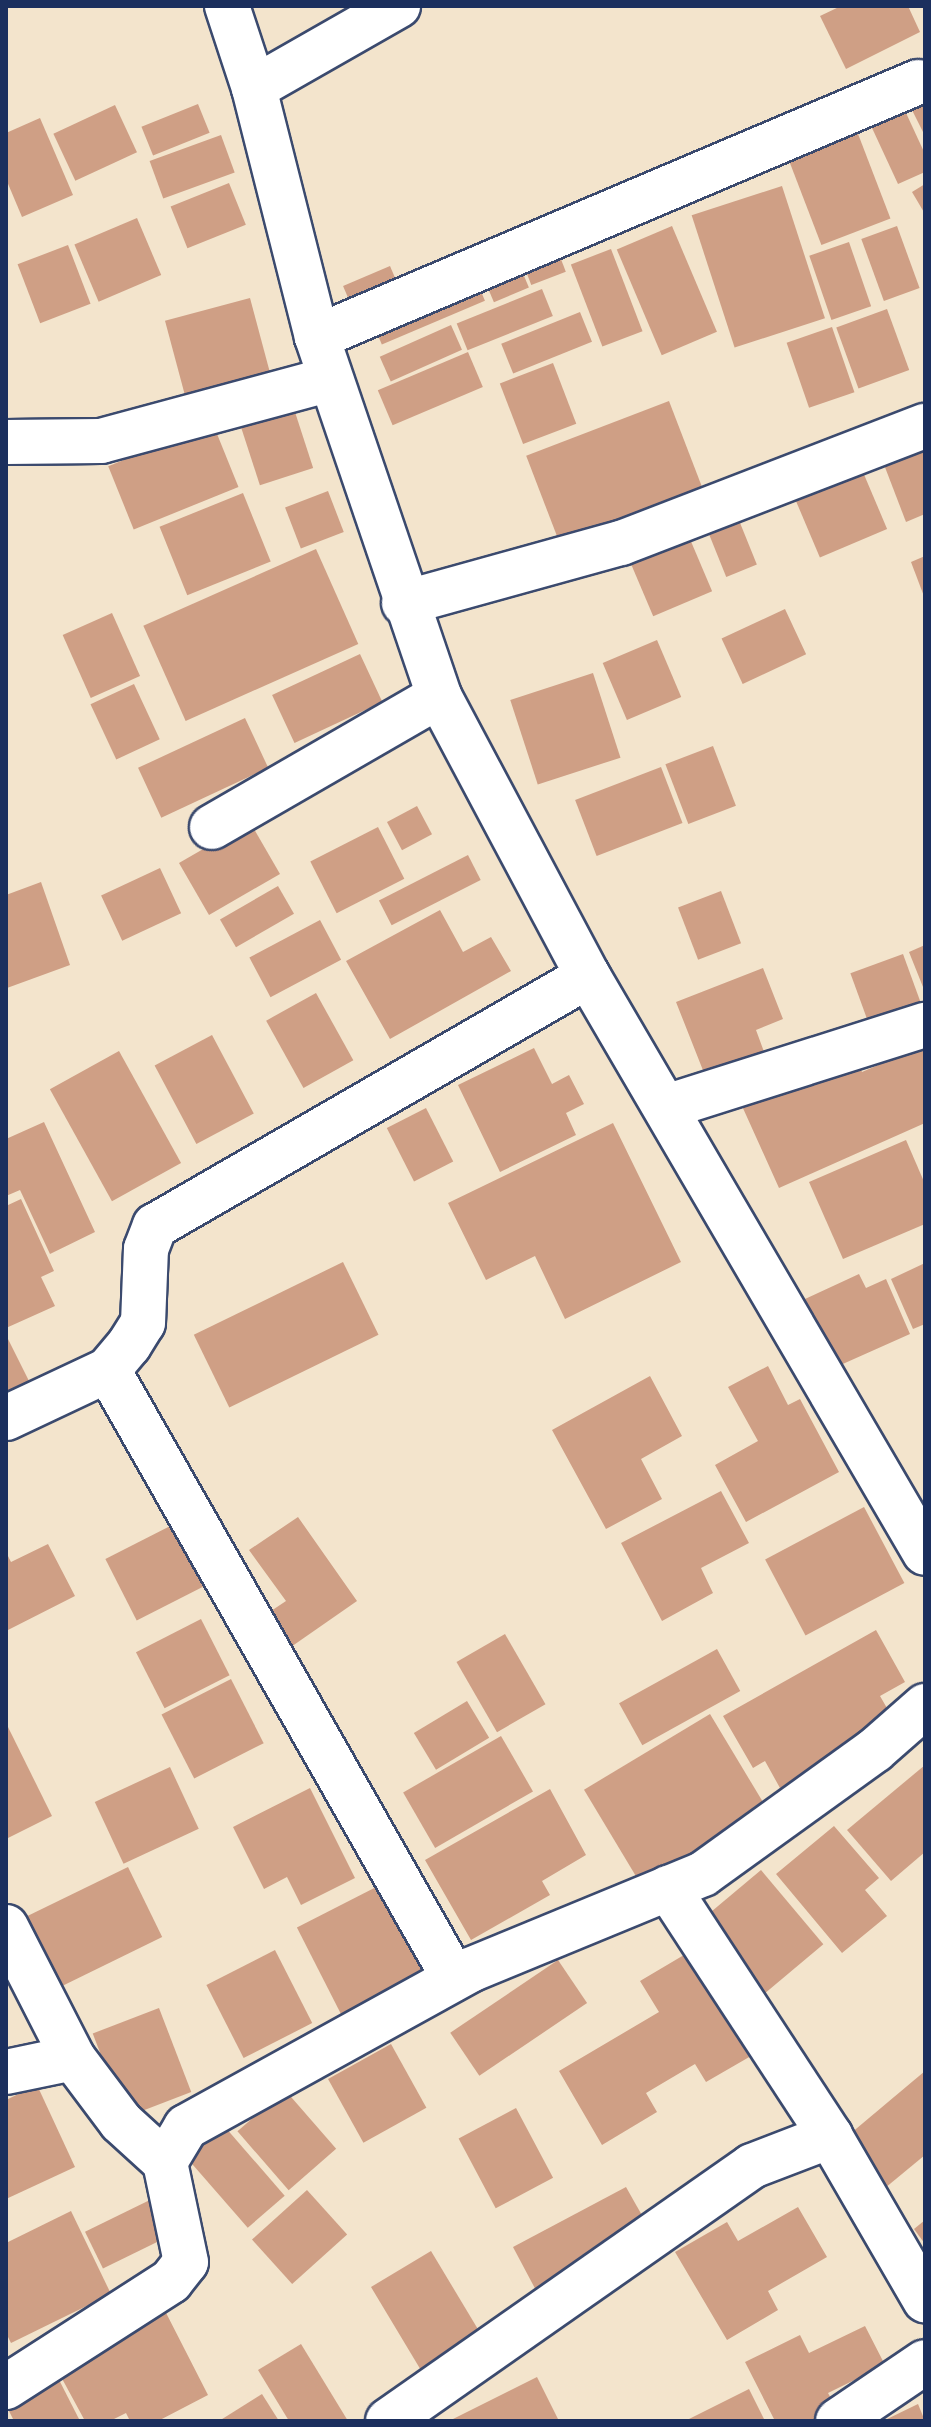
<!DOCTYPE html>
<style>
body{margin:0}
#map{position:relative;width:931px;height:2427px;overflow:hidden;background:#f3e4cc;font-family:"IM FELL Double Pica",serif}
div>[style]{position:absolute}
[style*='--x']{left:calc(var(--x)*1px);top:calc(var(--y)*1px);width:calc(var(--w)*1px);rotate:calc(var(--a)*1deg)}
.building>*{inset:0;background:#cf9f85;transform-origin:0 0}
.roads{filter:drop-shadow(2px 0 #3b4a6e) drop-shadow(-2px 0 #3b4a6e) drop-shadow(0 2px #3b4a6e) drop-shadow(0 -2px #3b4a6e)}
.minor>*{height:44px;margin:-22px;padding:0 22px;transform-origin:22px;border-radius:22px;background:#fff}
span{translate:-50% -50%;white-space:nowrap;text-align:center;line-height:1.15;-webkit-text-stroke:7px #f6f6f2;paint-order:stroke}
.frame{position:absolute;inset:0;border:8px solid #1b2f5e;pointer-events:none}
</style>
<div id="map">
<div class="building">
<div style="clip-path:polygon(841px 6px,908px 6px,920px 32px,846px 69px,820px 16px)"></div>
<div style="clip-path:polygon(925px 92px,925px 136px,907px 100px)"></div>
<div style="clip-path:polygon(900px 100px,925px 154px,925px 172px,898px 184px,866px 115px)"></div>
<div style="left:198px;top:104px;width:31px;height:61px;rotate:68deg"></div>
<div style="left:115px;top:105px;width:52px;height:68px;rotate:65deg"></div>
<div style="clip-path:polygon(40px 118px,73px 195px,22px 217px,6px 179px,6px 133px)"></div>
<div style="left:855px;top:126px;width:99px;height:74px;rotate:69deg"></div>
<div style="left:221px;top:135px;width:40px;height:76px;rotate:70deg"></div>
<div style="left:229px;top:183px;width:45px;height:63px;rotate:68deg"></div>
<div style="clip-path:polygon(925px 184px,925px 214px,912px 192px)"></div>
<div style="left:782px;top:186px;width:139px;height:95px;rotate:72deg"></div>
<div style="left:137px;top:218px;width:62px;height:68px;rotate:67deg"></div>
<div style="left:672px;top:226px;width:115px;height:60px;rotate:67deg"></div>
<div style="left:897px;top:226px;width:66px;height:38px;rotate:70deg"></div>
<div style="left:554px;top:241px;width:33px;height:37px;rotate:69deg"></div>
<div style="left:849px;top:242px;width:68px;height:42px;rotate:71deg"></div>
<div style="left:68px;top:245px;width:63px;height:54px;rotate:69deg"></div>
<div style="left:611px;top:249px;width:88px;height:43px;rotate:69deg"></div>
<div style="left:516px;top:257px;width:33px;height:38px;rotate:67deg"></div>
<div style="left:390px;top:266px;width:21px;height:51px;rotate:67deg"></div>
<div style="left:474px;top:275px;width:28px;height:112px;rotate:67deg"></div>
<div style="left:542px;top:289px;width:29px;height:92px;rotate:68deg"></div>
<div style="left:250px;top:298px;width:76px;height:88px;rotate:75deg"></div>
<div style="left:887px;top:309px;width:65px;height:54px;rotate:70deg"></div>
<div style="left:580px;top:312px;width:32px;height:85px;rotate:68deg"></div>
<div style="left:451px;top:325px;width:27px;height:78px;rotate:66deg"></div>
<div style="left:832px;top:327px;width:69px;height:48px;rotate:71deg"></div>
<div style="left:468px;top:352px;width:38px;height:98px;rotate:67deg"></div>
<div style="left:553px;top:363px;width:65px;height:57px;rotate:69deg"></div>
<div style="left:669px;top:401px;width:101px;height:153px;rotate:69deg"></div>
<div style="left:294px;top:409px;width:62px;height:56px;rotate:72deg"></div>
<div style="left:213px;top:424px;width:68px;height:113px;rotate:68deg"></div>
<div style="clip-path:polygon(925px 445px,925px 514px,906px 522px,883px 462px)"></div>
<div style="left:857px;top:458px;width:77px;height:73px;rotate:67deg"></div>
<div style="left:328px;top:491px;width:44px;height:46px;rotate:69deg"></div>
<div style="left:243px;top:493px;width:74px;height:90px;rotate:68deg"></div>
<div style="left:734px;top:508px;width:61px;height:33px;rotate:68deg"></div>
<div style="left:684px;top:525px;width:72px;height:64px;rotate:67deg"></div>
<div style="left:316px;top:549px;width:104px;height:189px;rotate:66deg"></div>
<div style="clip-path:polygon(925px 556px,925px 599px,911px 562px)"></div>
<div style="left:785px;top:609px;width:50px;height:70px;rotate:65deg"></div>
<div style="left:112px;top:613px;width:69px;height:54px;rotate:66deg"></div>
<div style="left:657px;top:640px;width:62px;height:59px;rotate:67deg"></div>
<div style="left:360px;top:654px;width:53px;height:97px;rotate:65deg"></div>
<div style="left:593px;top:673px;width:89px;height:87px;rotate:72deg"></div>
<div style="left:134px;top:684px;width:61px;height:48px;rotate:65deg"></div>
<div style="left:245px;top:718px;width:55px;height:118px;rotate:65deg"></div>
<div style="left:713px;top:746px;width:64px;height:51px;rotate:69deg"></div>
<div style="left:661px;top:767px;width:60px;height:92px;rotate:69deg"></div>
<div style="left:417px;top:806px;width:32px;height:34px;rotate:62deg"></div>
<div style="left:250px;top:822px;width:60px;height:82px;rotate:60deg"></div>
<div style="left:378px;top:827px;width:58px;height:76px;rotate:63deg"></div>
<div style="left:468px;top:855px;width:28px;height:100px;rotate:63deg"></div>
<div style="left:160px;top:868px;width:50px;height:65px;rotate:65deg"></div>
<div style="clip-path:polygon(41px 882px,70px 965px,7px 988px,6px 895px)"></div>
<div style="left:278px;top:886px;width:32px;height:67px;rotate:60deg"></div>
<div style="left:721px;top:891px;width:56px;height:46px;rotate:69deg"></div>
<div style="clip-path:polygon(440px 910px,463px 952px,491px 937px,511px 971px,390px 1039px,346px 961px)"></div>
<div style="left:320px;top:920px;width:45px;height:80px;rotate:62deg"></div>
<div style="clip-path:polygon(925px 945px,925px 992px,909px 952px)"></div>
<div style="left:903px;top:954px;width:54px;height:56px;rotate:70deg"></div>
<div style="clip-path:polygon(763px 968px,783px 1019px,756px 1030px,767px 1060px,708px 1083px,676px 1002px)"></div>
<div style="left:316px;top:993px;width:77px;height:57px;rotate:61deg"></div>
<div style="clip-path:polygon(925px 1027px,925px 1123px,779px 1188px,742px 1106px,855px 1056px,862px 1072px,890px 1060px,884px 1047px)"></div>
<div style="left:212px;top:1035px;width:89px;height:65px;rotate:62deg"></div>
<div style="clip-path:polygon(534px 1048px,552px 1084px,569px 1075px,584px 1104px,566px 1113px,576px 1135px,500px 1172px,458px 1085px)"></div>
<div style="left:119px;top:1051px;width:128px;height:79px;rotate:61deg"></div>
<div style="left:426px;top:1108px;width:60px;height:44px;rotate:63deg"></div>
<div style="clip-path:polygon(44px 1122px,95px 1232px,50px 1254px,20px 1190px,6px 1196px,6px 1139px)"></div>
<div style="clip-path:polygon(613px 1123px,681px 1262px,565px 1319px,535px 1256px,486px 1280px,448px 1203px)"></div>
<div style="clip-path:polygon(906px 1140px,925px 1184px,925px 1224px,843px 1259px,809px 1182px)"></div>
<div style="clip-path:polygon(21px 1199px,54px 1271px,41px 1277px,55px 1306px,6px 1328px,6px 1206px)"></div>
<div style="left:343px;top:1262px;width:81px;height:166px;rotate:64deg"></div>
<div style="clip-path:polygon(925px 1263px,925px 1324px,913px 1329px,891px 1279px)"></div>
<div style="clip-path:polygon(859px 1274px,866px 1288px,886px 1279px,910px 1334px,836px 1367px,805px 1299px)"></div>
<div style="clip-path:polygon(6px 1335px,34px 1391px,6px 1405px)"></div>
<div style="clip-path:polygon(768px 1366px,788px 1405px,800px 1399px,839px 1472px,746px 1522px,715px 1465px,758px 1441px,728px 1387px)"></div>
<div style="clip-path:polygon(650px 1376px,682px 1436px,641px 1459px,662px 1499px,606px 1529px,552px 1430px)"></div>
<div style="clip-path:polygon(721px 1491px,749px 1543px,701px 1568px,713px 1593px,662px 1621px,621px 1543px)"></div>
<div style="left:864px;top:1507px;width:86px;height:112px;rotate:62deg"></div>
<div style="clip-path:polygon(298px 1517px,357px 1601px,288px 1649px,265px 1615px,286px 1601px,249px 1550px)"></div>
<div style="left:182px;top:1520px;width:69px;height:86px;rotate:63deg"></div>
<div style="clip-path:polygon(48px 1544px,75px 1596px,6px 1631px,6px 1552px,11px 1562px)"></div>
<div style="left:201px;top:1619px;width:63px;height:73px;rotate:63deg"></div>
<div style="clip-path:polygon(876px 1630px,905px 1682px,880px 1696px,895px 1722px,780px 1788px,765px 1761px,753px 1768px,723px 1716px)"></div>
<div style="left:505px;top:1634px;width:81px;height:56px;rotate:60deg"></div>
<div style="left:717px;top:1649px;width:48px;height:112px;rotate:61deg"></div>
<div style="left:231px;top:1679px;width:72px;height:78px;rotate:63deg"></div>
<div style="left:467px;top:1701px;width:43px;height:62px;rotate:59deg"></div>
<div style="left:710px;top:1714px;width:110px;height:147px;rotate:59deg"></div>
<div style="clip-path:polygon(6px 1723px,52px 1816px,6px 1839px)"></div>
<div style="left:501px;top:1736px;width:64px;height:113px;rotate:60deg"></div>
<div style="clip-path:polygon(925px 1765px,925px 1852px,891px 1881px,847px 1830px)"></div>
<div style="left:170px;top:1767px;width:68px;height:83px;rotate:65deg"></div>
<div style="clip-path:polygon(310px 1788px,355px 1878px,301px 1905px,287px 1877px,264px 1889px,233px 1827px)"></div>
<div style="clip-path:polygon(550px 1789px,586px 1855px,542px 1881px,550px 1895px,471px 1940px,425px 1860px)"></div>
<div style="clip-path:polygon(834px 1826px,879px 1878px,865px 1890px,887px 1916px,842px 1953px,776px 1874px)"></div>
<div style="left:128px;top:1867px;width:78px;height:117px;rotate:64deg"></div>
<div style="left:761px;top:1870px;width:97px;height:79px;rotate:50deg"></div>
<div style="left:386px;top:1882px;width:101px;height:100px;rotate:63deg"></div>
<div style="left:275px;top:1950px;width:82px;height:77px;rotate:63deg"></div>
<div style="clip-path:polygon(689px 1952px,751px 2056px,706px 2082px,695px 2064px,646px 2093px,657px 2112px,602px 2145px,559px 2071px,659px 2012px,640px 1981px)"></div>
<div style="left:558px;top:1960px;width:52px;height:130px;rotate:56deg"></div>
<div style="left:159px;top:2008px;width:90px;height:71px;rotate:69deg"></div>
<div style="left:391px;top:2044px;width:73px;height:72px;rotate:61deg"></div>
<div style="clip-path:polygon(925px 2071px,925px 2155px,885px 2188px,844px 2139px)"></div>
<div style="clip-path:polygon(37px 2085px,75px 2167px,6px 2199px,6px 2100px)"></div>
<div style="left:285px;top:2090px;width:78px;height:63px;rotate:49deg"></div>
<div style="left:516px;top:2108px;width:79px;height:65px;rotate:62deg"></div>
<div style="left:225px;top:2127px;width:91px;height:49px;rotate:49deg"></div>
<div style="clip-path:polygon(626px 2187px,648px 2226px,539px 2296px,513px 2247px)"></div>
<div style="left:307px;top:2190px;width:60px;height:74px;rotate:48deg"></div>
<div style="left:156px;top:2197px;width:41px;height:79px;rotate:64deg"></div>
<div style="clip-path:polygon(798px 2207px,827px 2257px,768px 2291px,778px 2310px,727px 2340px,675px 2252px,727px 2222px,738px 2241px)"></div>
<div style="clip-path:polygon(71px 2211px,111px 2294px,11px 2343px,6px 2333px,6px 2243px)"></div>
<div style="clip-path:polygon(925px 2220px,925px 2244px,914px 2229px)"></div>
<div style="left:431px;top:2251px;width:102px;height:70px;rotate:59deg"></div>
<div style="clip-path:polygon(162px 2305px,208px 2395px,158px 2421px,130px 2421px,126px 2413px,110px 2421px,85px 2421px,53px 2362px)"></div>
<div style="clip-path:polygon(865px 2326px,885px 2365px,828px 2393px,840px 2415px,828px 2421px,775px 2421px,745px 2362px,800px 2335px,809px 2353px)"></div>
<div style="clip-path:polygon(301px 2344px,348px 2421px,289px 2421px,258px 2370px)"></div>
<div style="clip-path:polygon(53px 2368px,80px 2421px,14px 2421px,6px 2405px)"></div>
<div style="clip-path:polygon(537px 2377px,559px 2421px,449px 2421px)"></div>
<div style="clip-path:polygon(749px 2389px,765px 2421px,685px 2421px)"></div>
<div style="clip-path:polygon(262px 2394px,279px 2421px,219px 2421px)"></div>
<div style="clip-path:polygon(918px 2404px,925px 2421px,883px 2421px)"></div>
</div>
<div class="roads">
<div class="minor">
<div style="--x:227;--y:6;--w:86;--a:71.8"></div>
<div style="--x:254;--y:88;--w:257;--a:75.8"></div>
<div style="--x:317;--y:337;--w:379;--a:71.2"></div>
<div style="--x:439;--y:696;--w:317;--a:62"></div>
<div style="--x:588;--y:976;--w:668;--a:59.71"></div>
<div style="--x:254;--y:88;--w:166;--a:-29.7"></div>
<div style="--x:317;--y:337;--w:653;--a:-22.99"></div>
<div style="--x:6;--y:442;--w:95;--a:-0.6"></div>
<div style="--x:101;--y:441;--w:237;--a:-15.1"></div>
<div style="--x:404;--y:603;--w:225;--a:-15.5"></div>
<div style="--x:621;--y:543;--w:326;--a:-21.1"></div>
<div style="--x:212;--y:827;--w:262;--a:-30"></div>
<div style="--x:666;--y:1107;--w:272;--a:-17.6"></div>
<div style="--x:108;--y:1370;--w:700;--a:60.36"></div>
<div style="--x:6;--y:1418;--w:113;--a:-25.2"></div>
<div style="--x:108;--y:1370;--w:33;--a:-50"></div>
<div style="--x:129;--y:1345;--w:26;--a:-58"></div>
<div style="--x:143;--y:1323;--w:74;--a:-87.7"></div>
<div style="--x:146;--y:1249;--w:25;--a:-69"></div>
<div style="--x:155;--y:1226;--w:500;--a:-30"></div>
<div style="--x:668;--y:1888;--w:296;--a:56.8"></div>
<div style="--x:6;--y:1927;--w:147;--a:62.9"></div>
<div style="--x:73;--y:2058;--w:80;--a:53.1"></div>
<div style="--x:121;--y:2122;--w:59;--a:42.3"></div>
<div style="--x:6;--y:2072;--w:68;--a:-11.8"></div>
<div style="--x:6;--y:2387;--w:196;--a:-32.7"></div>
<div style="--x:171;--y:2281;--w:24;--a:-52"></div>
<div style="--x:186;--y:2262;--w:102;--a:-101.9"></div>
<div style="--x:165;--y:2162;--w:41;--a:-59"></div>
<div style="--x:186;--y:2127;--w:325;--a:-28.9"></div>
<div style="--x:470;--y:1970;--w:252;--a:-22.4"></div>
<div style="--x:703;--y:1874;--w:212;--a:-35.8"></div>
<div style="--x:875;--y:1750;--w:67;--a:-41.3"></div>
<div style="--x:388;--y:2421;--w:444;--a:-35"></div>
<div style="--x:752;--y:2166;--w:84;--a:-21"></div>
<div style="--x:830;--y:2136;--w:190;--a:59.9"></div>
<div style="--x:838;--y:2421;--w:105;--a:-34.1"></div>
</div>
</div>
<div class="frame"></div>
</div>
